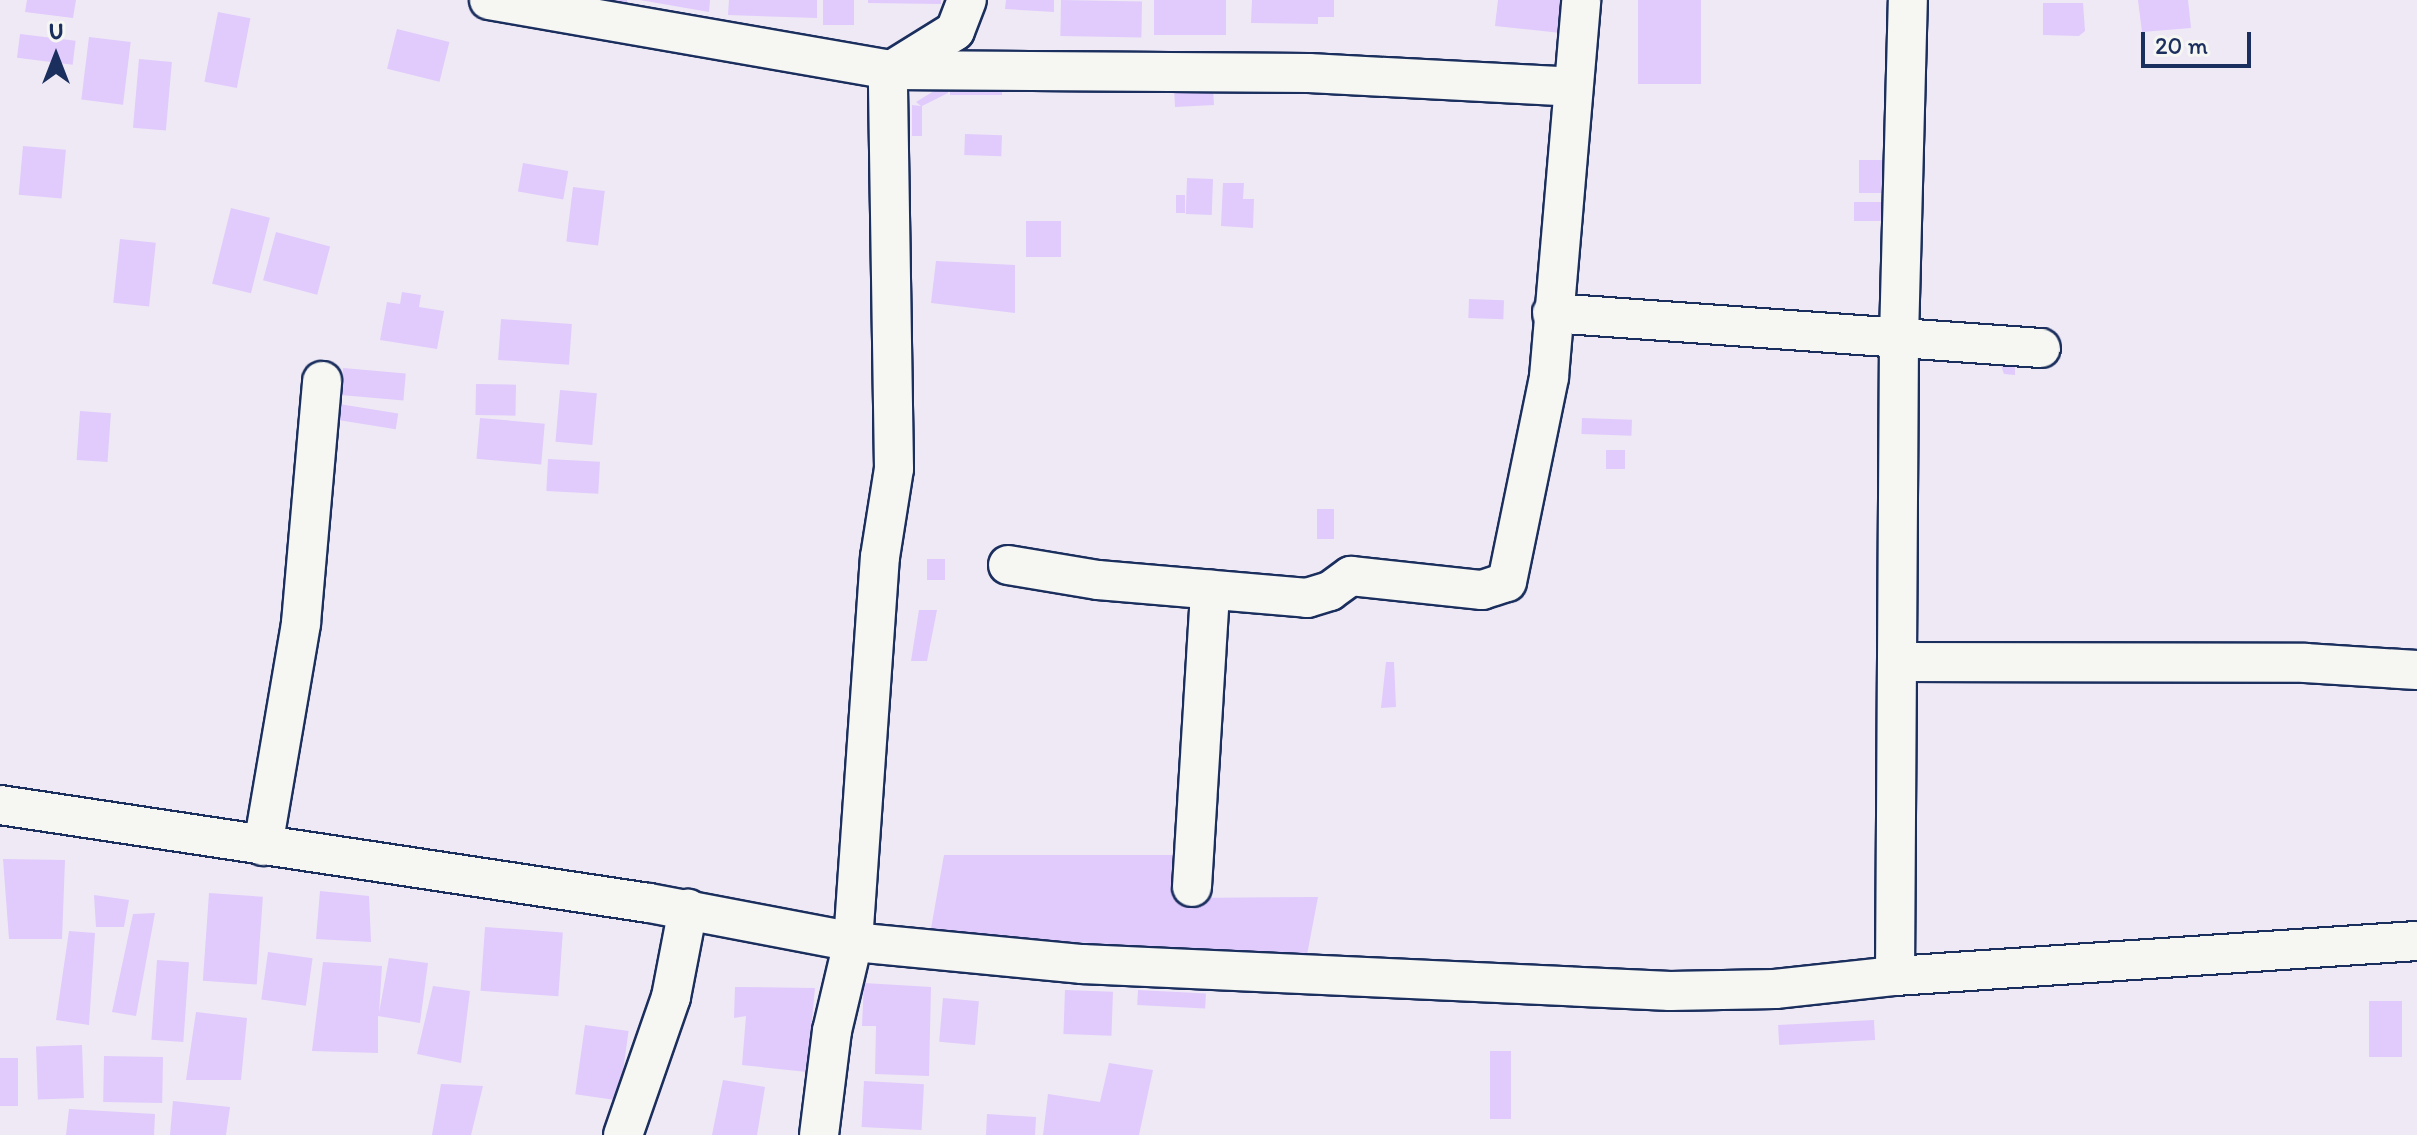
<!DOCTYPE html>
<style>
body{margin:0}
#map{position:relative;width:2417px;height:1135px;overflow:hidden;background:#efe9f5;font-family:Itim,sans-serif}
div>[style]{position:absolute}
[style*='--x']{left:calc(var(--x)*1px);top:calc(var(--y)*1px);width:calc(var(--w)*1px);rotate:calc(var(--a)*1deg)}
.building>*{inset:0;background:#e0cbfc;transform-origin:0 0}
.roads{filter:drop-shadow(2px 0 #1b2f5e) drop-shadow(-2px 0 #1b2f5e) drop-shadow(0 2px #1b2f5e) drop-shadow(0 -2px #1b2f5e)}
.minor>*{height:38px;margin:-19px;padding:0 19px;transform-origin:19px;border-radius:19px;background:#f6f6f2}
span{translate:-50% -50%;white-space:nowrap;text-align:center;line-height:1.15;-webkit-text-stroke:6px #f6f6f2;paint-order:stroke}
.north{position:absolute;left:16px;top:16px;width:80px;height:80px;-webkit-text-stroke:6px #f6f6f2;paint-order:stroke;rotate:0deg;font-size:22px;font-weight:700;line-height:32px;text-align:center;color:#1b2f5e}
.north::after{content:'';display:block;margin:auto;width:28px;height:36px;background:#1b2f5e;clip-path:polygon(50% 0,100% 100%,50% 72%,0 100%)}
.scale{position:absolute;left:2141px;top:32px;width:110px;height:36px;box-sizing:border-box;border:4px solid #1b2f5e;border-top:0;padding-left:10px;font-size:24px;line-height:28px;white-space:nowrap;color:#1b2f5e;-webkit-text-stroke:6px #f6f6f2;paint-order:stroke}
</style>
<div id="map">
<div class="building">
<div style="clip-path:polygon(27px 0,76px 0,73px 18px,25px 12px)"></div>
<div style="clip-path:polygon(596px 0,627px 0,626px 6px)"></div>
<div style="clip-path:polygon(640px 0,710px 0,709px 12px)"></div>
<div style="clip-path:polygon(729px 0,817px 0,817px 18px,728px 15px)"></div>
<div style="left:823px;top:0;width:31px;height:25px"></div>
<div style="clip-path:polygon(868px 0,941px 0,941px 4px,868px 3px)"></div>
<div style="clip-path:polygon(1006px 0,1054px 0,1054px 12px,1005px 9px)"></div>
<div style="left:1061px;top:0;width:81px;height:36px;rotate:1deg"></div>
<div style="left:1154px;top:0;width:72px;height:35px"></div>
<div style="clip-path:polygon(1252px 0,1334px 0,1334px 17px,1318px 17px,1318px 24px,1251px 23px)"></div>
<div style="clip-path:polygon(1498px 0,1565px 0,1561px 33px,1495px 26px)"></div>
<div style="left:1638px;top:0;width:63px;height:84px"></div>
<div style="clip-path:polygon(2138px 0,2188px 0,2191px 28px,2142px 32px)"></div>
<div style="clip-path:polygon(2043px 3px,2083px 3px,2085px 31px,2079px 36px,2043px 35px)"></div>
<div style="left:218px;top:12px;width:33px;height:71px;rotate:11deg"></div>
<div style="left:397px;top:29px;width:54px;height:41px;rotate:14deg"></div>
<div style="left:20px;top:34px;width:56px;height:24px;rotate:7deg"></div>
<div style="left:89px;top:37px;width:42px;height:63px;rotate:7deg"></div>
<div style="left:139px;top:59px;width:33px;height:69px;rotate:5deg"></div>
<div style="left:950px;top:77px;width:52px;height:18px"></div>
<div style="clip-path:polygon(947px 83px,948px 93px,922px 106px,922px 136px,912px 136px,912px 105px,921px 106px,916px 102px)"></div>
<div style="left:1213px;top:86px;width:19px;height:39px;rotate:87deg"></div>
<div style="left:965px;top:134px;width:37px;height:21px;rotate:2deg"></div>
<div style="left:23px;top:146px;width:43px;height:49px;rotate:5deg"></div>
<div style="left:1859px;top:160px;width:29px;height:33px"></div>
<div style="left:523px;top:163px;width:46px;height:29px;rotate:10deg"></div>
<div style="left:1213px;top:179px;width:36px;height:26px;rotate:92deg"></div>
<div style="clip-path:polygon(1223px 183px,1244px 183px,1243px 199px,1254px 199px,1253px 228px,1221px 226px)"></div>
<div style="left:573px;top:187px;width:32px;height:55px;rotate:7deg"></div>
<div style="left:1176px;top:195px;width:9px;height:18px"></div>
<div style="left:1854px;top:202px;width:32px;height:19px"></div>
<div style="left:231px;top:208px;width:40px;height:78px;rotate:14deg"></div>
<div style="left:1026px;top:221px;width:35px;height:36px"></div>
<div style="left:276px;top:232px;width:56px;height:50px;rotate:15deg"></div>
<div style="left:120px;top:239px;width:36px;height:64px;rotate:6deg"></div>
<div style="clip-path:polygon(936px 261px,1015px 265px,1015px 313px,931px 303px)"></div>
<div style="clip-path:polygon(402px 292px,421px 295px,419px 307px,444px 311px,437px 349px,380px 340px,387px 302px,400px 304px)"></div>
<div style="left:1469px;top:299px;width:35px;height:19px;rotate:2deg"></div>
<div style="left:501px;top:319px;width:71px;height:41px;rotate:4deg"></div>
<div style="clip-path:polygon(1997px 355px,2015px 355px,2015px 375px,2004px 374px)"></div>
<div style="left:343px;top:368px;width:63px;height:27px;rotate:5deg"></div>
<div style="left:476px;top:384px;width:40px;height:31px;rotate:1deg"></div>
<div style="left:560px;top:390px;width:37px;height:52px;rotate:5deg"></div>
<div style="left:339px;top:404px;width:60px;height:16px;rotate:9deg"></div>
<div style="left:80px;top:411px;width:31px;height:49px;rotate:4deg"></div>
<div style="left:480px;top:418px;width:65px;height:41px;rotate:5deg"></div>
<div style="left:1582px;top:418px;width:50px;height:16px;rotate:2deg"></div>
<div style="left:1606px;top:450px;width:19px;height:19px"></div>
<div style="left:548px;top:459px;width:52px;height:32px;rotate:3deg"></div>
<div style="left:1317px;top:509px;width:17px;height:30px"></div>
<div style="left:945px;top:559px;width:21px;height:18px;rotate:90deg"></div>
<div style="clip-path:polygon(919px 610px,937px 610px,927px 661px,911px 661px)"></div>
<div style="clip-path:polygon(1386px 662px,1394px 662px,1396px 707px,1381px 708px)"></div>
<div style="clip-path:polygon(944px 855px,1186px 855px,1186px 898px,1318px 897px,1307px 955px,930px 934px)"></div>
<div style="clip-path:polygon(3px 859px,65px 860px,62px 939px,9px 939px)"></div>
<div style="clip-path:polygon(320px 891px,369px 896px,371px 942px,316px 939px)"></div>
<div style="left:209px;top:893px;width:54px;height:88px;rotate:4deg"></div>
<div style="clip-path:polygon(94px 895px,129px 900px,124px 927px,96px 927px)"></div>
<div style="clip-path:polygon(155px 913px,136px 1016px,112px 1012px,133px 914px)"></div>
<div style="left:485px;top:927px;width:78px;height:64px;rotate:4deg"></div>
<div style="clip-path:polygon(69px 931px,95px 933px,89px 1025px,56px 1020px)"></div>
<div style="left:268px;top:952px;width:45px;height:48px;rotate:8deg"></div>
<div style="clip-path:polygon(389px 958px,428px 963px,420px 1023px,378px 1016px,378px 1053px,312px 1051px,323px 962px,382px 966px,379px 1013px)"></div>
<div style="left:157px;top:960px;width:32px;height:80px;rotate:4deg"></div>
<div style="clip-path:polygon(864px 983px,931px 987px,929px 1076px,875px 1074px,876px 1026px,862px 1026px)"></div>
<div style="clip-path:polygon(433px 986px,470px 991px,461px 1063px,417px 1054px)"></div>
<div style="clip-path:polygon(735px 987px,815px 988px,807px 1072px,742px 1065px,746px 1016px,734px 1018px)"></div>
<div style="left:1065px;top:990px;width:48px;height:44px;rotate:2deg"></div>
<div style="left:1138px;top:990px;width:68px;height:15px;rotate:3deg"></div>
<div style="left:943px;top:998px;width:36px;height:44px;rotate:5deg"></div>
<div style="left:2369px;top:1001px;width:33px;height:56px"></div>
<div style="clip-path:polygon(196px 1012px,247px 1018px,241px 1080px,186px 1080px)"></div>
<div style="left:1874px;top:1020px;width:20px;height:96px;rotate:87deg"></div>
<div style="left:585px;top:1025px;width:44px;height:70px;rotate:8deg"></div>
<div style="left:82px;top:1045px;width:53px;height:46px;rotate:88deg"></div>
<div style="left:1490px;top:1051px;width:21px;height:68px"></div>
<div style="left:104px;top:1056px;width:59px;height:46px;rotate:1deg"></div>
<div style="left:0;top:1058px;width:18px;height:48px"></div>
<div style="clip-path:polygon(1109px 1063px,1153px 1070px,1139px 1135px,1043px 1135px,1048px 1094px,1100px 1102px)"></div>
<div style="clip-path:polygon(723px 1080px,765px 1087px,757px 1135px,712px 1135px)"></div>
<div style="left:864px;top:1081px;width:60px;height:46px;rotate:3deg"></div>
<div style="clip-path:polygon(441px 1084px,483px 1086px,471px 1135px,432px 1135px)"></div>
<div style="clip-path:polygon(173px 1101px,230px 1107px,226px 1135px,170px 1135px)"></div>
<div style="clip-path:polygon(69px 1109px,155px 1114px,154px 1135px,66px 1135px)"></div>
<div style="clip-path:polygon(987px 1114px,1036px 1117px,1035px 1135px,986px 1135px)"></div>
</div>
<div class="roads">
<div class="minor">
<div style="--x:489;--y:0;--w:409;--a:9.9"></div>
<div style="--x:892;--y:70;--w:417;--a:0.4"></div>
<div style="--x:1309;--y:73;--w:264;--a:3"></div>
<div style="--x:1552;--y:313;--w:490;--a:4.1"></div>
<div style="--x:1008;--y:565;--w:91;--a:9.5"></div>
<div style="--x:1098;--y:580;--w:210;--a:4.9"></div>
<div style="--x:1307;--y:598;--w:24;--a:-17"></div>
<div style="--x:1330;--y:591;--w:26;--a:-36"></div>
<div style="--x:1351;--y:576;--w:132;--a:6.1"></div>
<div style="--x:1482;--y:590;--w:26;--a:-18"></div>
<div style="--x:1507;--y:582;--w:209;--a:-78.4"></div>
<div style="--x:1549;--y:377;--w:378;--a:-85.1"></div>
<div style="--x:1900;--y:662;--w:405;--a:0.1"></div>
<div style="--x:2305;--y:663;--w:112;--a:3.6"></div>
<div style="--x:0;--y:805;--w:656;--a:8.59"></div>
<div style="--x:649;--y:903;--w:208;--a:10.8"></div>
<div style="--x:853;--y:942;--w:230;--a:5.5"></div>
<div style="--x:1082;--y:964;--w:589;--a:2.63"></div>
<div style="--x:1670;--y:991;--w:105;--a:-1.1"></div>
<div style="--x:1775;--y:989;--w:121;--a:-6.2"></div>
<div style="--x:1895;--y:976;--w:523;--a:-3.84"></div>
<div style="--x:263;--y:846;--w:226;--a:-80.3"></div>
<div style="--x:301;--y:623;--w:243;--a:-85"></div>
<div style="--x:1192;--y:887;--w:298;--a:-86.5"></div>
<div style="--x:1895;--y:976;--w:638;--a:-89.64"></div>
<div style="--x:1899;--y:338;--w:338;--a:-88.5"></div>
<div style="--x:623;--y:1135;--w:146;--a:-70.8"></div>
<div style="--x:671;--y:997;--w:90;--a:-79.1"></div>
<div style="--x:819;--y:1135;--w:105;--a:-82.9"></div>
<div style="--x:832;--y:1031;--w:91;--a:-76.7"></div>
<div style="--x:853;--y:942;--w:386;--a:-86"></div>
<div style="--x:880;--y:557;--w:89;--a:-81"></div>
<div style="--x:894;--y:469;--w:391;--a:-90.9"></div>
<div style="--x:888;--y:78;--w:9;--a:-63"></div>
<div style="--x:892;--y:70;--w:74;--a:-31.8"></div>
<div style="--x:955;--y:31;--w:33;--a:-69"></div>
</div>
</div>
<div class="north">U</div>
<div class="scale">20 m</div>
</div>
